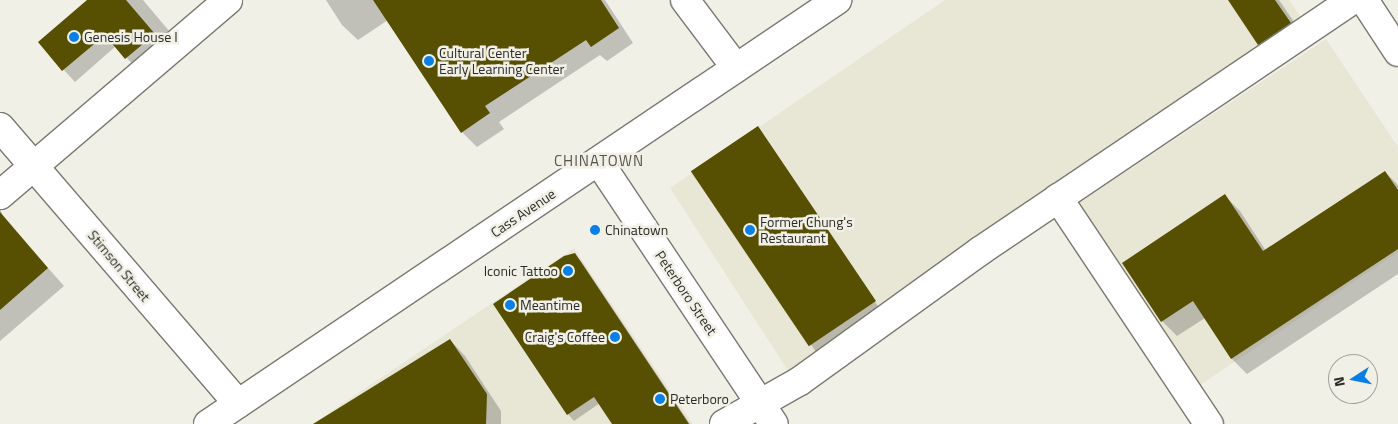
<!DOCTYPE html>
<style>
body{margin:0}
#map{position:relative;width:1398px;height:424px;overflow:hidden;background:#f1f0e7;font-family:"Titillium Web",sans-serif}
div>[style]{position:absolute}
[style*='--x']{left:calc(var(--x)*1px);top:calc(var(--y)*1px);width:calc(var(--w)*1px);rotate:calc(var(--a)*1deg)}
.built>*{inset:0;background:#e8e7d6}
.shadow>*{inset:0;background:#0003;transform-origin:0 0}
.building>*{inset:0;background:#574f02;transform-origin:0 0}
.roads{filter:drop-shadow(1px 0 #7a7971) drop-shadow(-1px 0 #7a7971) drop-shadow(0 1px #7a7971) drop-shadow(0 -1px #7a7971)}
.minor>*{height:28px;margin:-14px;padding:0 14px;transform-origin:14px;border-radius:14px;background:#fff}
.dots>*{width:14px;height:14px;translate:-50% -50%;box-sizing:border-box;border:2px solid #f1f0e7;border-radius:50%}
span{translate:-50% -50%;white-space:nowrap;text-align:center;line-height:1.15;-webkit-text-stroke:5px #f1f0e7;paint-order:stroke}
.poi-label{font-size:14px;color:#2c2b28}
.left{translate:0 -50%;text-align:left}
.right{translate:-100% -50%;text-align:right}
.street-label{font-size:14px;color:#2c2b28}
.neighbourhood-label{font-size:15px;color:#54534c;letter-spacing:1px}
.north{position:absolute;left:1328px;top:354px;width:50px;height:50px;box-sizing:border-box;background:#f1f0e7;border:1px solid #a2a19b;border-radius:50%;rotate:259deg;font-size:14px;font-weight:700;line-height:20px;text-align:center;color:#2c2b28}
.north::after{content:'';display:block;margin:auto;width:18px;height:22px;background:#0a80e7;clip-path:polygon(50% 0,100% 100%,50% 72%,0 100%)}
</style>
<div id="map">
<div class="built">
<div style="clip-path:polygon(945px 0,1289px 0,1303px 20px,790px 374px,670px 188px)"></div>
<div style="clip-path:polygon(1326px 39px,1398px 147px,1398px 252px,1200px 385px,1079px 203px)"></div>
<div style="clip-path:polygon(574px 248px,693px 424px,312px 424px)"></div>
</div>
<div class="shadow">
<div style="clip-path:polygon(89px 0,143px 0,175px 38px,138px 70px,116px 46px,75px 82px,39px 43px)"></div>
<div style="clip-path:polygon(326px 0,605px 0,633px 43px,607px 61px,600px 55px,499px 122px,504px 129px,477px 147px,462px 132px,388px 20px,358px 40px,342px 25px)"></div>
<div style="clip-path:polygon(1230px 0,1279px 0,1305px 38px,1274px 59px,1259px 44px)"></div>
<div style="left:757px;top:127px;width:219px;height:77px;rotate:56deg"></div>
<div style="clip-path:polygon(1385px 172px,1398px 185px,1398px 274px,1247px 374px,1232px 359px,1205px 318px,1177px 336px,1162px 321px,1225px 196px,1240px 211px,1266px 251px)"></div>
<div style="clip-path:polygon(0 207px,3px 217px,64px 286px,0 341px)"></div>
<div style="clip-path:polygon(575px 255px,581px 261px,690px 424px,614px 424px,600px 403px,574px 421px,568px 414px,495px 305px)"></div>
<div style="clip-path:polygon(450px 340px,465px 356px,501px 411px,501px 424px,318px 424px)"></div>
</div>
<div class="building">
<div style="clip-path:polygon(87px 0,126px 0,155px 34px,125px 59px,105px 35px,62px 71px,38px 42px)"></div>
<div style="clip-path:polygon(373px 0,601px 0,619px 28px,591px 47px,586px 40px,485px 106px,490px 113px,461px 133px)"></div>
<div style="clip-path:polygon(1228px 0,1275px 0,1291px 23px,1258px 45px)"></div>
<div style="left:758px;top:126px;width:211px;height:81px;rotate:56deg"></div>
<div style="clip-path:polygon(1385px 171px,1398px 190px,1398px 249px,1231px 359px,1193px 301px,1161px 322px,1122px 263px,1225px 194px,1263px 251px)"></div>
<div style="clip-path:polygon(0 212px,48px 268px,0 310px)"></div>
<div style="clip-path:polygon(575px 253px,689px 424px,612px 424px,594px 397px,567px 415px,493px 304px,564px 256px)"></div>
<div style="clip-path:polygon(450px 339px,487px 394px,486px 424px,313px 424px)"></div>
</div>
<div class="roads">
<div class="minor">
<div style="--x:685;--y:0;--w:85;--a:53.1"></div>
<div style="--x:1364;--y:0;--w:62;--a:56.8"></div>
<div style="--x:0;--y:127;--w:365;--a:49.3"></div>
<div style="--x:599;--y:162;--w:315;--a:56.3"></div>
<div style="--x:0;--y:195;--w:300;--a:-40.5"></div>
<div style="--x:1058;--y:198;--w:272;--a:56.3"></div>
<div style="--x:208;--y:424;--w:759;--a:-33.98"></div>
<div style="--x:724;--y:424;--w:87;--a:-29.5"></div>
<div style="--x:800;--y:381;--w:222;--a:-35.8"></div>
<div style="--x:980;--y:251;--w:449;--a:-34"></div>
</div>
</div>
<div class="dots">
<div style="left:74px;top:37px;background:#0a80e7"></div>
<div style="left:429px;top:61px;background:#0a80e7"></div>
<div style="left:595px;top:230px;background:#0a80e7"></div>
<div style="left:750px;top:230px;background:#0a80e7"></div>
<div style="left:568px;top:271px;background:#0a80e7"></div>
<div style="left:510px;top:305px;background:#0a80e7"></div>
<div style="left:615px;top:337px;background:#0a80e7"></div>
<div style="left:660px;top:399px;background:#0a80e7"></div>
</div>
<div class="poi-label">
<span class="left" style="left:84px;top:37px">Genesis House I</span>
<span class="left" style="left:439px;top:61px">Cultural Center<br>Early Learning Center</span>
<span class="left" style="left:760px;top:230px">Former Chung's<br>Restaurant</span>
<span class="left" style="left:605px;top:230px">Chinatown</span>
<span class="right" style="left:558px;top:271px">Iconic Tattoo</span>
<span class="left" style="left:520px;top:305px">Meantime</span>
<span class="right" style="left:605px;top:337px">Craig's Coffee</span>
<span class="left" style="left:670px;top:399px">Peterboro</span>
</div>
<div class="street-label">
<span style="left:523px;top:213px;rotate:-34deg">Cass Avenue</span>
<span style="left:119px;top:266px;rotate:50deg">Stimson Street</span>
<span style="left:686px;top:293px;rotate:56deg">Peterboro Street</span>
</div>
<div class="neighbourhood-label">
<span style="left:599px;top:161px">CHINATOWN</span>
</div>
<div class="north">N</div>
</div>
